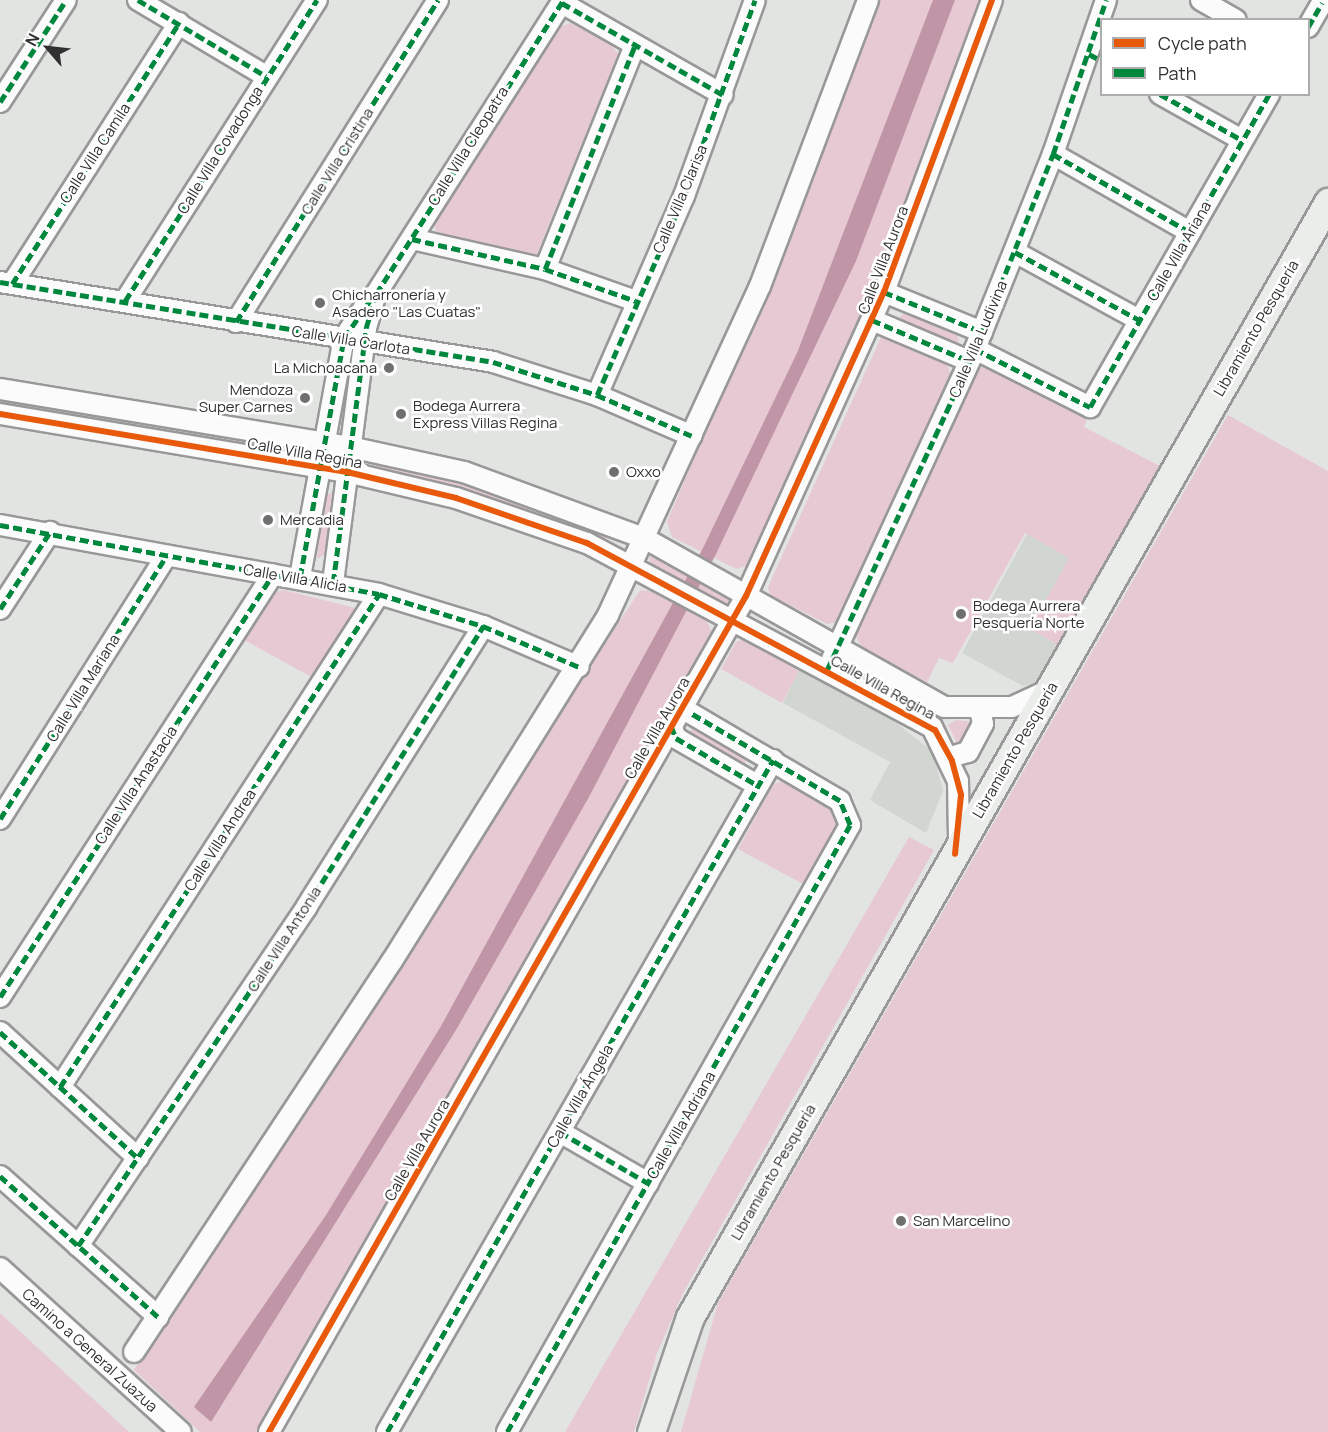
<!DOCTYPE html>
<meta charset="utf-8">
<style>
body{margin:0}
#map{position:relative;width:1328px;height:1432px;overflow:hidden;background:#e2e4e2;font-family:Manrope,sans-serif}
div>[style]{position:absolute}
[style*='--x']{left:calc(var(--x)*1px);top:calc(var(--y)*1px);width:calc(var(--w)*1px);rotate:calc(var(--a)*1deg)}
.built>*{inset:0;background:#d1d6d1}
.green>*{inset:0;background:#e7c9d4;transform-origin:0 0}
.water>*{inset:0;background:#c096a6}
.roads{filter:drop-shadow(2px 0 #979897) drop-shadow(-2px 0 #979897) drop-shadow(0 2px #979897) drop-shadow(0 -2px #979897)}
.street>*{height:20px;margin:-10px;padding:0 10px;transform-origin:10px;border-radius:10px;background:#fbfbfb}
.secondary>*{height:27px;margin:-13.5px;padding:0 13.5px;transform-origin:13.5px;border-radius:13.5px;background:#eaedea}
.quiet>*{height:4.5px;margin-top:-2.25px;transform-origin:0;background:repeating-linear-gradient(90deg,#00873e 0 9px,transparent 0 13.5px)}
.cycleway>*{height:6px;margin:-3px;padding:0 3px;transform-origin:3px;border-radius:3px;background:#e8590c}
.dots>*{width:16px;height:16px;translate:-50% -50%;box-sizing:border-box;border:3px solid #fff;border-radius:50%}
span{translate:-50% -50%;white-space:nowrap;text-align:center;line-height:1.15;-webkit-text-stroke:5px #fff;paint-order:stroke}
.street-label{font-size:15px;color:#303130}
.poi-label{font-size:15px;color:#303130}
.left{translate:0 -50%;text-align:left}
.right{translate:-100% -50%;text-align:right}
.legend{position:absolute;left:1100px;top:18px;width:210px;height:78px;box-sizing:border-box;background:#fff;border:2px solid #acadac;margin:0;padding:8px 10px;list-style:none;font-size:18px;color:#303130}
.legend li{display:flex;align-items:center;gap:12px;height:30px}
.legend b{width:30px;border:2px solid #acadac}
.north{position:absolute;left:18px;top:18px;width:60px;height:60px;-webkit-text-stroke:4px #fff;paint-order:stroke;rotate:298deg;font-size:16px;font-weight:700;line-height:24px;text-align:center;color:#303130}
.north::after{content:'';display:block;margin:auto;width:21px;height:27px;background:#303130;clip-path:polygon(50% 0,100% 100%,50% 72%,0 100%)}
</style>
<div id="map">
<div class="built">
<div style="clip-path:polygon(1027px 534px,1070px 558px,1030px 628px,1058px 645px,1036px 683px,1023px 686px,962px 653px)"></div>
<div style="clip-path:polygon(800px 668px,894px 721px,933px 752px,943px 791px,926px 833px,870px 800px,890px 762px,783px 703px)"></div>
</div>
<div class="green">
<div style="clip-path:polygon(880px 0,983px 0,879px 282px,752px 564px,736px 569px,672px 537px,667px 522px,805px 198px)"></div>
<div style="clip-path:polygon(570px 23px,609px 41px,618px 54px,536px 256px,437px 234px,433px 220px,556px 29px)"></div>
<div style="clip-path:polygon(904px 313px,957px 334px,959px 342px,953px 345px,897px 320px)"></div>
<div style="clip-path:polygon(882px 335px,946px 364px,952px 375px,838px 622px,827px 624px,770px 595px,768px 587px)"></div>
<div style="clip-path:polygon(986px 366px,1087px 419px,1084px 427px,1162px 467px,1058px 645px,1030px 629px,1069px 558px,1025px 533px,953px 663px,939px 658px,927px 682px,861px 647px,856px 636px,974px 370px)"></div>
<div style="clip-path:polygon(0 400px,295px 449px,297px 453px,0 408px)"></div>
<div style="clip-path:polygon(1228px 415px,1328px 471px,1328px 1432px,681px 1432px,718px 1303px)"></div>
<div style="clip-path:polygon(367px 463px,455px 481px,540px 509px,624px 544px)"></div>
<div style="clip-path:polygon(332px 492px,325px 554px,317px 559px,324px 497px)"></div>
<div style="clip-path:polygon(656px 555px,729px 596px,729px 602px,722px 604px,651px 564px,649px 558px)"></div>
<div style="clip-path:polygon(284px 590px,355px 608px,315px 679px,244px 640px,276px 592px)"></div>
<div style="clip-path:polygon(640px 590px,657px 592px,705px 618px,712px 632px,260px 1432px,200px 1432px,134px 1370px)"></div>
<div style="clip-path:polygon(744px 639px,799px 671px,782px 703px,721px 669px,736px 642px)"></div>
<div style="clip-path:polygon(956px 720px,975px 722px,959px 747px,948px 725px)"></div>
<div style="left:692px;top:728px;width:63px;height:7px;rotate:27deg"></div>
<div style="clip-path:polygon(783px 781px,837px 811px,839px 822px,803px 884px,738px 849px,774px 784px)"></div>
<div style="clip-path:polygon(909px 837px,934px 850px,683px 1293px,657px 1353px,634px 1432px,565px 1432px)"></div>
<div style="clip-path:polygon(0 1313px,129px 1432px,0 1432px)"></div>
</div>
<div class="water">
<div style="clip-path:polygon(933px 0,955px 0,856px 261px,716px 554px,589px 797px,456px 1030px,211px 1422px,194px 1407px,326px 1215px,441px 1026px,703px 548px,797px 353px)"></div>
</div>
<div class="roads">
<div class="street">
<div style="--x:138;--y:0;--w:149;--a:30.7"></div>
<div style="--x:1201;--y:0;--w:40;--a:29.7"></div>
<div style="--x:562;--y:3;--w:185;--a:29.7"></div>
<div style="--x:1308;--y:27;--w:28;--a:-60"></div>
<div style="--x:1160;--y:94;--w:94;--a:29.3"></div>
<div style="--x:0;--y:102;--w:121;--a:-57.1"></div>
<div style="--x:1053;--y:154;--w:158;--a:29.7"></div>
<div style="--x:412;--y:239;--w:136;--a:12.7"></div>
<div style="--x:545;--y:269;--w:96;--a:19.4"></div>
<div style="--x:1015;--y:252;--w:141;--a:28.7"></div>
<div style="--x:545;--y:269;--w:241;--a:-68.1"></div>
<div style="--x:0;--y:282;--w:499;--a:9.2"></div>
<div style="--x:493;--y:362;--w:109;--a:17.6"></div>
<div style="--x:597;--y:395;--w:103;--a:23.3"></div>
<div style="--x:12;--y:284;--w:310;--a:-57.4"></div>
<div style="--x:884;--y:292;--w:106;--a:22.2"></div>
<div style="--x:125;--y:301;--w:357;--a:-57.5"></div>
<div style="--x:872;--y:320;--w:105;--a:22.9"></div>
<div style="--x:236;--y:322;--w:380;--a:-57.9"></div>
<div style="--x:975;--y:349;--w:129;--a:26.8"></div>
<div style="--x:1090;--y:407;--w:361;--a:-60.2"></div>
<div style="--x:0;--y:389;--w:355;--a:9.4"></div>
<div style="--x:350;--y:447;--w:117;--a:12.4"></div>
<div style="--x:464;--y:472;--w:194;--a:20.2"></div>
<div style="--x:646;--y:539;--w:342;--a:29.4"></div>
<div style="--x:944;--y:707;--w:68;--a:0"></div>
<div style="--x:1012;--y:707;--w:41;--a:-24.7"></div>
<div style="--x:597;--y:395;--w:217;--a:-66.4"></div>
<div style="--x:684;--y:196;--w:208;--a:-70.1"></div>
<div style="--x:0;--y:414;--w:352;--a:9.5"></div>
<div style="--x:347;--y:472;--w:112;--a:13.4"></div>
<div style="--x:456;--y:498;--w:139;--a:19"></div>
<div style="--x:587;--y:543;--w:391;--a:28.1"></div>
<div style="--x:932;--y:727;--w:60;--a:64.3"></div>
<div style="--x:958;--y:781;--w:58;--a:89"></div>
<div style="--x:0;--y:525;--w:385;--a:10.3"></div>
<div style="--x:379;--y:594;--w:109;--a:17.1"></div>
<div style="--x:483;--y:626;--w:104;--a:23.1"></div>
<div style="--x:300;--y:577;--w:243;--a:-79.6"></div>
<div style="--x:344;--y:338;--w:45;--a:-56.7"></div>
<div style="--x:333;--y:583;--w:257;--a:-82.6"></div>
<div style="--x:366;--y:328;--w:35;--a:-74"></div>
<div style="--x:376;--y:294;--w:348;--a:-57.5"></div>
<div style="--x:0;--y:609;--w:92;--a:-57"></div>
<div style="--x:832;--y:659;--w:341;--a:-65.2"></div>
<div style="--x:975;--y:349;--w:210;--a:-68.2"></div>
<div style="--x:1053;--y:154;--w:163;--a:-71"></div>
<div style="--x:671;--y:726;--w:13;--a:67"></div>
<div style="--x:676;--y:738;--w:94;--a:30.1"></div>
<div style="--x:950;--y:757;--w:19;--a:-16"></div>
<div style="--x:968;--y:752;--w:32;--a:-62"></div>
<div style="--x:983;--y:724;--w:16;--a:-101"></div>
<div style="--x:0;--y:819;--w:311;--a:-57.7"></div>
<div style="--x:0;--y:997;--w:503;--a:-57.16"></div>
<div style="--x:0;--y:1032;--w:187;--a:42.4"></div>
<div style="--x:60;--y:1087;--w:587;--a:-57.09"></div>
<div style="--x:560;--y:1132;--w:102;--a:30.1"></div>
<div style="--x:0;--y:1176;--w:212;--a:41.7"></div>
<div style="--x:78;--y:1246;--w:410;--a:-56"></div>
<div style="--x:307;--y:906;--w:331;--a:-57.8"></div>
<div style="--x:0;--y:1268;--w:244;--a:42.2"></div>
<div style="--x:134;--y:1352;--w:468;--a:-56.6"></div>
<div style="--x:392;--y:961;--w:408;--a:-58"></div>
<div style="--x:608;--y:615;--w:362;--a:-65.2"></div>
<div style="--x:760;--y:286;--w:306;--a:-69.3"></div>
<div style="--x:269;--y:1432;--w:963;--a:-60.29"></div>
<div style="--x:746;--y:596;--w:334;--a:-65.6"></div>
<div style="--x:884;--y:292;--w:311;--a:-69.7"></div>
<div style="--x:387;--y:1432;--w:775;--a:-60.13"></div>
<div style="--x:507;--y:1432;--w:697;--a:-60.53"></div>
<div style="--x:850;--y:825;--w:26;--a:-113"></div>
<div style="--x:840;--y:801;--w:174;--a:-149.6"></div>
</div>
<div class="secondary">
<div style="--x:651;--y:1432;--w:121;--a:-71.3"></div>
<div style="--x:690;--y:1317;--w:1285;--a:-60.22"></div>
</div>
</div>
<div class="quiet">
<div style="--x:138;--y:0;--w:149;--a:30.7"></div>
<div style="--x:562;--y:3;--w:185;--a:29.7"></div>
<div style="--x:1308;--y:27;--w:28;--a:-60"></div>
<div style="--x:1089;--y:54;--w:15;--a:28"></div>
<div style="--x:1160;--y:94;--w:94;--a:29.3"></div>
<div style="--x:0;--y:102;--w:121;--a:-57.1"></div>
<div style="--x:1053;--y:154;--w:158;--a:29.7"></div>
<div style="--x:412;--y:239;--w:136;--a:12.7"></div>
<div style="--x:545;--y:269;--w:96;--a:19.4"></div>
<div style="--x:1015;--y:252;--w:141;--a:28.7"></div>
<div style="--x:545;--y:269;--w:241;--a:-68.1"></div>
<div style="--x:0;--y:282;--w:499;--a:9.2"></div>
<div style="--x:493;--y:362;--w:109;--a:17.6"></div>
<div style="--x:597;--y:395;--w:103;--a:23.3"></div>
<div style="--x:12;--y:284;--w:310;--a:-57.4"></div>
<div style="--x:884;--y:292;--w:106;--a:22.2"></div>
<div style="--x:125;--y:301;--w:357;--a:-57.5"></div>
<div style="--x:872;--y:320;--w:105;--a:22.9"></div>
<div style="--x:236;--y:322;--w:380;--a:-57.9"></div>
<div style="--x:975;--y:349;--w:129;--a:26.8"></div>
<div style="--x:1090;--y:407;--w:361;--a:-60.2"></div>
<div style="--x:597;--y:395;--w:217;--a:-66.4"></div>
<div style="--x:684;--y:196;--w:208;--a:-70.1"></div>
<div style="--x:0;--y:525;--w:385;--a:10.3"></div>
<div style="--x:379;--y:594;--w:109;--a:17.1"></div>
<div style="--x:483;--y:626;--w:104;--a:23.1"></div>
<div style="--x:300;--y:577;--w:243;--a:-79.6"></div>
<div style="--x:344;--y:338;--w:51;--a:-55.4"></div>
<div style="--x:333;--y:583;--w:257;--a:-82.6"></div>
<div style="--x:366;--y:328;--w:35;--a:-74"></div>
<div style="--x:376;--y:294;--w:348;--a:-57.5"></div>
<div style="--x:0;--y:609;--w:92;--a:-57"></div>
<div style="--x:827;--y:670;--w:353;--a:-65.2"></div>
<div style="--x:975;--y:349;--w:210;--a:-68.2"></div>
<div style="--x:1053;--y:154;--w:163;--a:-71"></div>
<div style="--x:671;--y:726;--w:13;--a:67"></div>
<div style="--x:676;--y:738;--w:94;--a:30.1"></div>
<div style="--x:0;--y:819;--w:311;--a:-57.7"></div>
<div style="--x:0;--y:997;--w:503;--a:-57.16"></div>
<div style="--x:0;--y:1032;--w:187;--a:42.4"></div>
<div style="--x:60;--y:1087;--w:587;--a:-57.09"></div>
<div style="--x:560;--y:1132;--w:102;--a:30.1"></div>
<div style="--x:0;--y:1176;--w:212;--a:41.7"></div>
<div style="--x:78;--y:1246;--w:410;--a:-56"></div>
<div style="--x:307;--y:906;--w:331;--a:-57.8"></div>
<div style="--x:387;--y:1432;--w:775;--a:-60.13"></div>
<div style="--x:507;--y:1432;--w:697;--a:-60.53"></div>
<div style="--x:850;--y:825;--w:26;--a:-113"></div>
<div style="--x:840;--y:801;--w:174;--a:-149.6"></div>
</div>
<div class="cycleway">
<div style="--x:0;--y:414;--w:352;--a:9.5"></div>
<div style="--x:347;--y:472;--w:112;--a:13.4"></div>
<div style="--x:456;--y:498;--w:139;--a:19"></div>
<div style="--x:587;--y:543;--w:395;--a:28.3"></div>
<div style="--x:935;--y:730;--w:35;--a:61"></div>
<div style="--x:952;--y:761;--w:35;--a:75"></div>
<div style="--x:961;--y:795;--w:59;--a:95.8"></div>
<div style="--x:269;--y:1432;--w:963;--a:-60.29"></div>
<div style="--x:746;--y:596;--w:334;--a:-65.6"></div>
<div style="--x:884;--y:292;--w:311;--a:-69.7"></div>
</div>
<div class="dots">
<div style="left:320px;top:303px;background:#6e706e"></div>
<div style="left:389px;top:368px;background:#6e706e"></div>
<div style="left:305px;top:398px;background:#6e706e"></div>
<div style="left:401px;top:414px;background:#6e706e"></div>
<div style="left:614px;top:472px;background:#6e706e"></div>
<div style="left:268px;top:520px;background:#6e706e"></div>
<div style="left:961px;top:614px;background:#6e706e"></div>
<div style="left:901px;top:1221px;background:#6e706e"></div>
</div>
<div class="street-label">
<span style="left:468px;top:146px;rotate:-58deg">Calle Villa Cleopatra</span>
<span style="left:220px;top:150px;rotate:-58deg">Calle Villa Covadonga</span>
<span style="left:95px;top:153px;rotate:-57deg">Calle Villa Camila</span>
<span style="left:337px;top:161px;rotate:-58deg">Calle Villa Cristina</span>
<span style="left:680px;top:199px;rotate:-67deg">Calle Villa Clarisa</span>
<span style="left:1179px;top:251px;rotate:-60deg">Calle Villa Ariana</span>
<span style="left:883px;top:260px;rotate:-69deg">Calle Villa Aurora</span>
<span style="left:1256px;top:328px;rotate:-60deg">Libramiento Pesquería</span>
<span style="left:978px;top:339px;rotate:-67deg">Calle Villa Ludivina</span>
<span style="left:351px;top:340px;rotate:9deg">Calle Villa Carlota</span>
<span style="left:305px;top:453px;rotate:10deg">Calle Villa Regina</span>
<span style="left:295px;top:578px;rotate:10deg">Calle Villa Alicia</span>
<span style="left:883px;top:687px;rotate:29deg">Calle Villa Regina</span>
<span style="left:83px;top:688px;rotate:-58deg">Calle Villa Mariana</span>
<span style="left:657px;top:728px;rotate:-60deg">Calle Villa Aurora</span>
<span style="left:1015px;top:750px;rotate:-60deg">Libramiento Pesquería</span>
<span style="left:136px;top:785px;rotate:-57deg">Calle Villa Anastacia</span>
<span style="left:220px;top:840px;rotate:-57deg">Calle Villa Andrea</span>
<span style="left:284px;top:939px;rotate:-57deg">Calle Villa Antonia</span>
<span style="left:580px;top:1096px;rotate:-60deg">Calle Villa Ángela</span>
<span style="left:681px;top:1125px;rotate:-60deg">Calle Villa Adriana</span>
<span style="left:417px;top:1150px;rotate:-60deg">Calle Villa Aurora</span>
<span style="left:773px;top:1172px;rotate:-60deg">Libramiento Pesquería</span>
<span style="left:90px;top:1350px;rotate:42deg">Camino a General Zuazua</span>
</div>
<div class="poi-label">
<span class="left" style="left:332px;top:303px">Chicharronería y<br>Asadero "Las Cuatas"</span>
<span class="right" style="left:377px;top:368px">La Michoacana</span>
<span class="right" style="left:293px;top:398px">Mendoza<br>Super Carnes</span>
<span class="left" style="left:413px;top:414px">Bodega Aurrera<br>Express Villas Regina</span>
<span class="left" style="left:626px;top:472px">Oxxo</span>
<span class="left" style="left:280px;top:520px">Mercadia</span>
<span class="left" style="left:973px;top:614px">Bodega Aurrera<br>Pesquería Norte</span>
<span class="left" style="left:913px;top:1221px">San Marcelino</span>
</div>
<ul class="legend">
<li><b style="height:8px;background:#e8590c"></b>Cycle path</li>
<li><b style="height:8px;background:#00873e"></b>Path</li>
</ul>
<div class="north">N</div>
</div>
